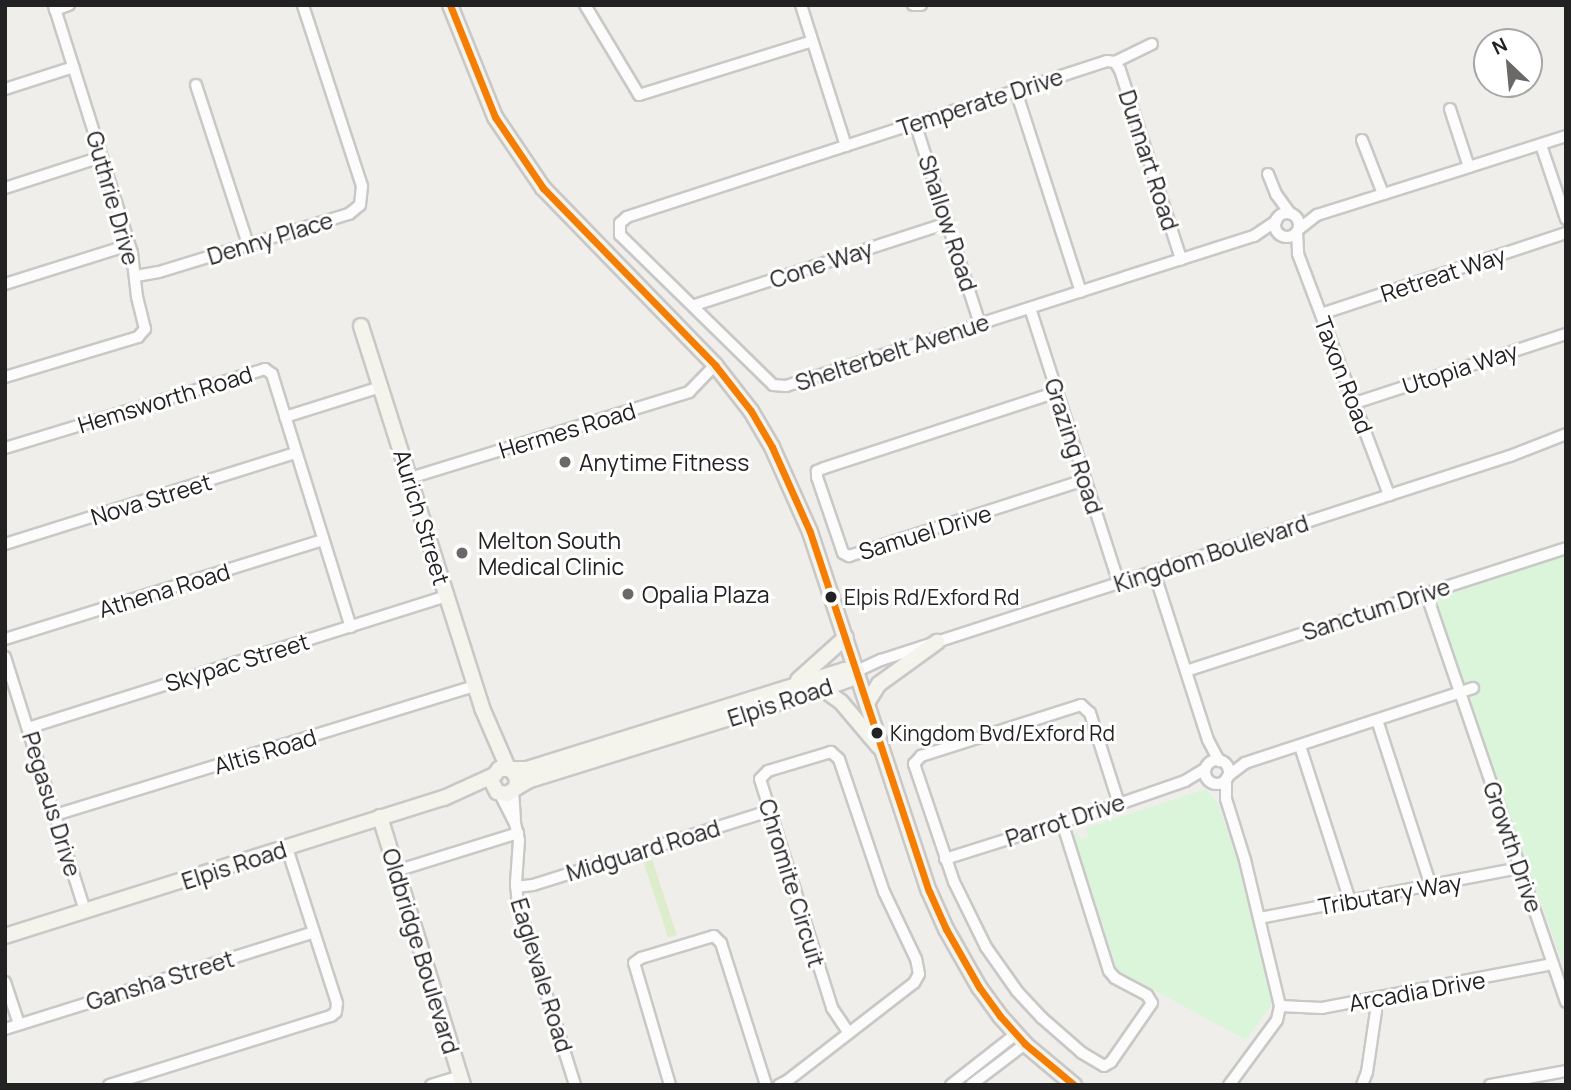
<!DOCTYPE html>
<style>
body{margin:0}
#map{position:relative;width:1571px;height:1090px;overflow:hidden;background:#f0eeeb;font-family:Manrope,sans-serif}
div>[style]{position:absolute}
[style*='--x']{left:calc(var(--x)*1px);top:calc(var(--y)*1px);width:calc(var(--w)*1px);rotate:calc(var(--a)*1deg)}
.grass>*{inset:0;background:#ddeccb;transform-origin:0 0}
.park>*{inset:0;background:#daf5da}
.roads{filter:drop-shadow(2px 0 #c9c8c7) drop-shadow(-2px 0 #c9c8c7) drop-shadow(0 2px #c9c8c7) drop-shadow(0 -2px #c9c8c7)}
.street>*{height:10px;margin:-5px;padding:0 5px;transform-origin:5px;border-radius:5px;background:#fdfcfc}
.street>.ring{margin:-5px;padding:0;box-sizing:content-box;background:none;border:10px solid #fdfcfc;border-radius:50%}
.secondary>*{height:14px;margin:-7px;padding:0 7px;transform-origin:7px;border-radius:7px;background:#f4f4ed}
.bus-1>*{height:7px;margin:-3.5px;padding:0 3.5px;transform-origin:3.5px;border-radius:3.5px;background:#f47d02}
.dots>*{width:19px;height:19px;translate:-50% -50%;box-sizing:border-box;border:4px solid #fff;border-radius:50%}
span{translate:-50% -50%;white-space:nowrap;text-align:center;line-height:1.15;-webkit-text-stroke:6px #fff;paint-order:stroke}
.bus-label{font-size:21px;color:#222}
.left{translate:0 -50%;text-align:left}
.street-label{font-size:23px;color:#222}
.poi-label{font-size:23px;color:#222}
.frame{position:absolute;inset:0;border:7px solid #222;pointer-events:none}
.north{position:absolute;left:1473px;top:28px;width:70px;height:70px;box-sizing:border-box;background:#fff;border:2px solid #a7a7a7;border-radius:50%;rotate:334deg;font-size:19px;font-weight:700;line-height:28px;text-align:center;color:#222}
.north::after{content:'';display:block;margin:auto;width:24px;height:32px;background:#6a6968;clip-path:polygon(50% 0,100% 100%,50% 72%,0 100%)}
</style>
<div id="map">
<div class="grass">
<div style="left:652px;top:859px;width:80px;height:9px;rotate:72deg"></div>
</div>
<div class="park">
<div style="clip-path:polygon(1566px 552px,1566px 973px,1432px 596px)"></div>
<div style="clip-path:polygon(1206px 789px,1218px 804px,1238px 862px,1272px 999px,1270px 1007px,1246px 1040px,1121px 972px,1116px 966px,1074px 836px,1077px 831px,1080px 840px,1088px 837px,1086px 828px)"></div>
</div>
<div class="roads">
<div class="street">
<div style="--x:585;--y:5;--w:105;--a:59"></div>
<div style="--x:639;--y:95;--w:181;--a:-17.3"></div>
<div style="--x:801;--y:5;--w:148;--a:72.3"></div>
<div style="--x:913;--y:5;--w:8;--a:0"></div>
<div style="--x:55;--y:10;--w:15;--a:-20"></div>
<div style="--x:1115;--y:62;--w:8;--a:-173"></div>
<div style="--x:1107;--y:61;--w:505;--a:162"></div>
<div style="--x:627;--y:217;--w:9;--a:139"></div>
<div style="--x:620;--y:223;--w:12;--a:90"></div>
<div style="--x:620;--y:235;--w:214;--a:44.4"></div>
<div style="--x:773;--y:385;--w:13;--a:4"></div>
<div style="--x:786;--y:386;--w:491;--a:-17.8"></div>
<div style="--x:1254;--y:236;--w:27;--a:-34"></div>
<div style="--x:1115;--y:62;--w:9;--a:58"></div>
<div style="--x:1120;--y:70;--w:199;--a:72.1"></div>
<div style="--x:1115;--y:62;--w:41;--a:-25.9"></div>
<div style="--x:196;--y:85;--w:167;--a:71.9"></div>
<div style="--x:5;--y:89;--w:72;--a:-17.7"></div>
<div style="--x:1016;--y:91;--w:211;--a:72.1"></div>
<div style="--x:1450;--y:109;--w:61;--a:71.9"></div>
<div style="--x:1469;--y:167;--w:102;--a:-17.7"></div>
<div style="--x:915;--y:123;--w:211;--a:72.1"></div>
<div style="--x:1362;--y:140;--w:58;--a:68.7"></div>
<div style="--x:1541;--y:145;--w:78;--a:71.3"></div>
<div style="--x:1268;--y:174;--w:22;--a:68"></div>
<div style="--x:1276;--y:194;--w:24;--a:54"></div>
<div style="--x:5;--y:188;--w:101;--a:-17.9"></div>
<div class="ring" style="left:1275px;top:213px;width:14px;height:14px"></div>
<div style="--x:1299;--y:229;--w:23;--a:-38"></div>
<div style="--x:1317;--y:215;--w:159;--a:-17.5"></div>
<div style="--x:1297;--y:232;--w:22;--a:87"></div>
<div style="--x:1298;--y:254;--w:258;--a:69.3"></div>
<div style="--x:136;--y:276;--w:23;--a:-10"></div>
<div style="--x:159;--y:272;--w:199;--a:-17"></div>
<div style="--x:349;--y:214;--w:14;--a:-39"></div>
<div style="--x:360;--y:205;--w:19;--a:-84"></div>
<div style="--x:362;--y:186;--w:190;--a:-108.1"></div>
<div style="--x:5;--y:284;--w:130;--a:-17.5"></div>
<div style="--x:695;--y:305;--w:266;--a:-18"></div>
<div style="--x:1030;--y:308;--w:290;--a:72.1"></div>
<div style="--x:1321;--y:314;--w:258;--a:-18.3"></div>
<div style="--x:5;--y:377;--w:139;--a:-16.7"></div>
<div style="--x:138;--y:337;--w:11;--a:-49"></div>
<div style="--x:145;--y:329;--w:33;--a:-104"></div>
<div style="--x:137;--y:297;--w:44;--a:-96.5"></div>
<div style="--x:132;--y:253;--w:260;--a:-107.5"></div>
<div style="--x:1057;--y:392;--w:245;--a:161.9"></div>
<div style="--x:824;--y:468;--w:8;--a:157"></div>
<div style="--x:817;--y:471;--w:6;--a:90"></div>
<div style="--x:817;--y:477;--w:80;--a:71.1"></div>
<div style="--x:843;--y:553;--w:7;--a:27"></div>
<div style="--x:849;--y:556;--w:248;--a:-17.9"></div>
<div style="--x:1355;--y:403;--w:222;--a:-18.1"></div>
<div style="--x:285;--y:417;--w:101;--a:-17.4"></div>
<div style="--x:5;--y:448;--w:272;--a:-16.9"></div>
<div style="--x:265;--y:369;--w:9;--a:36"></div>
<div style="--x:272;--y:374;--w:265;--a:72.7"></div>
<div style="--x:410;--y:478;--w:292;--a:-17.1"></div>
<div style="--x:689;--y:392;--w:37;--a:-46"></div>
<div style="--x:5;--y:544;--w:305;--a:-17.4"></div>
<div style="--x:1154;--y:572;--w:176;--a:72.2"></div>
<div style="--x:1208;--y:740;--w:24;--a:62"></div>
<div style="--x:1426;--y:593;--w:432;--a:71.1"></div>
<div style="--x:5;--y:639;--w:333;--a:-17.3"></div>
<div style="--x:5;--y:657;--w:266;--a:72.5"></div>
<div style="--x:857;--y:671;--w:26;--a:-25"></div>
<div style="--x:881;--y:660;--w:661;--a:-17.97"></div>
<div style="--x:1510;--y:456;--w:60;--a:-21.4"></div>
<div style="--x:1186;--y:671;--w:399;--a:-17.9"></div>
<div style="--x:1377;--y:720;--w:175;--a:72"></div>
<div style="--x:28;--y:728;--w:439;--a:-17.5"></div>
<div style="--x:1300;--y:746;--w:163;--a:72.1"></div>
<div class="ring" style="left:1205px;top:760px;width:14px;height:14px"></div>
<div style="--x:1228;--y:776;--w:21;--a:-37"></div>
<div style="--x:1245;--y:763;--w:240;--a:-18.2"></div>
<div style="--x:1226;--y:779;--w:20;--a:90"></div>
<div style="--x:1226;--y:799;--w:64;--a:72.7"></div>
<div style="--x:1245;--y:860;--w:150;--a:76.5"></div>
<div style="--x:1280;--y:1006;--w:14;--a:102"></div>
<div style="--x:1277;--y:1020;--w:81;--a:126.4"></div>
<div style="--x:513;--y:791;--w:28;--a:86"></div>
<div style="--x:500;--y:794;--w:33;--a:63"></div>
<div style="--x:515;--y:823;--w:17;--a:77"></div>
<div style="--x:519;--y:840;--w:43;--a:94"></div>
<div style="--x:516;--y:883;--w:21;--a:85"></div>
<div style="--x:518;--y:904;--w:190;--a:72.5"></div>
<div style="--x:55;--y:815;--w:438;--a:-17.1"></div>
<div style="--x:1062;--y:822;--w:156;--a:72.5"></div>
<div style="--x:1109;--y:971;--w:9;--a:49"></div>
<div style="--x:1115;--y:978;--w:36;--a:28"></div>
<div style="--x:1147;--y:995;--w:9;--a:58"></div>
<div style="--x:1152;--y:1003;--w:72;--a:124.8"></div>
<div style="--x:1111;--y:1062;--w:8;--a:150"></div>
<div style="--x:1104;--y:1066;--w:27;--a:-149"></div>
<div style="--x:1081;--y:1052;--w:52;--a:-138.9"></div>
<div style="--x:1042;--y:1018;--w:37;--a:-133"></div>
<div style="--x:1017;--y:991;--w:54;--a:-125.2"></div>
<div style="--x:986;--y:947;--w:72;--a:-116.2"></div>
<div style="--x:954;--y:882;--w:125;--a:-108.7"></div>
<div style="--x:914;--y:764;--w:11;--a:-49"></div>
<div style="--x:921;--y:756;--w:168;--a:-17.7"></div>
<div style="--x:1081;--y:705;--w:12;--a:42"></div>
<div style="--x:1090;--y:713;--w:96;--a:72.3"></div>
<div style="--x:945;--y:859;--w:182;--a:-17.5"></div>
<div style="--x:1119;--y:804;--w:70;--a:-19.2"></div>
<div style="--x:1185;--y:781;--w:23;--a:-31"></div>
<div style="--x:396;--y:871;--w:128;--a:-17.3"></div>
<div style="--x:516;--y:887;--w:17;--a:-7"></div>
<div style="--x:533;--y:885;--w:247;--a:-17.4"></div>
<div style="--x:1260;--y:918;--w:265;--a:-10.9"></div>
<div style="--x:5;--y:982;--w:44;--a:71.6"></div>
<div style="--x:1280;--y:1006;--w:42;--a:2.7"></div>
<div style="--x:1322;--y:1008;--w:235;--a:-10.8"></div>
<div style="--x:5;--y:1029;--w:324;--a:-17.4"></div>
<div style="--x:109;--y:1085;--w:232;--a:-17.3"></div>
<div style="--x:331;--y:1016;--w:6;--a:-39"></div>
<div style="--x:336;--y:1012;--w:9;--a:-84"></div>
<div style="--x:337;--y:1003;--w:163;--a:-107.9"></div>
<div style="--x:431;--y:1085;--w:30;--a:-17"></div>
<div style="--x:670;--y:1085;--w:127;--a:-106.4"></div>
<div style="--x:634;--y:963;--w:9;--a:-36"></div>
<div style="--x:641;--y:958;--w:76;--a:-16.8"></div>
<div style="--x:714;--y:936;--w:10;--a:45"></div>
<div style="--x:721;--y:943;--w:149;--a:72.4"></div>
<div style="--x:779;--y:1085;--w:9;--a:-27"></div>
<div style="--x:787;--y:1081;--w:160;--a:-37.7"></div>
<div style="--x:914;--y:983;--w:10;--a:-61"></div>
<div style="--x:919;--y:974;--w:15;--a:-101"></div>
<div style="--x:916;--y:959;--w:74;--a:-115.5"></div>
<div style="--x:884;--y:892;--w:140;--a:-108.7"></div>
<div style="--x:839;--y:759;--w:11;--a:-139"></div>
<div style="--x:831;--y:752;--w:66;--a:163.2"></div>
<div style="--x:768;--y:771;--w:11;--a:135"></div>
<div style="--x:760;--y:779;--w:240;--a:72.5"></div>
<div style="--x:832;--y:1008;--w:30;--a:56"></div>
<div style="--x:951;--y:1085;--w:83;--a:-38.1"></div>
<div style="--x:971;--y:1085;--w:68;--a:-37.2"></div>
<div style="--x:1362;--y:1085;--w:14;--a:-69"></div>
<div style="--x:1367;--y:1072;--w:62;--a:-81.6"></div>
<div style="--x:1376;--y:1011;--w:13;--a:-94"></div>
<div style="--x:1490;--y:1085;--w:77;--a:-10.4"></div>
</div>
<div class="secondary">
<div style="--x:450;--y:5;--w:121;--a:68.1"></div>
<div style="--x:495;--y:117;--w:86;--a:55.9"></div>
<div style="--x:543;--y:188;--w:247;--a:45.8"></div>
<div style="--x:715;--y:365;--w:58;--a:52"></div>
<div style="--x:751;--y:411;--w:42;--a:59.7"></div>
<div style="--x:772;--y:447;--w:93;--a:65.9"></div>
<div style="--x:810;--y:532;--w:378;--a:71.7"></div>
<div style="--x:929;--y:891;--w:42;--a:65.9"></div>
<div style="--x:946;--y:929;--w:67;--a:60.4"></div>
<div style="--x:979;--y:987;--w:36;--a:54"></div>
<div style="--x:1000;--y:1016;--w:38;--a:48"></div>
<div style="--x:1025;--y:1044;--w:64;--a:39.9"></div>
<div style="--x:361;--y:326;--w:401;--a:72.4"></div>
<div style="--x:482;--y:708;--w:65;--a:66.6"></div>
<div style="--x:798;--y:680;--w:64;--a:-41.9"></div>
<div style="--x:823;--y:689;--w:22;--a:36"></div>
<div style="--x:841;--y:702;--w:59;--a:49.8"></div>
<div style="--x:867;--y:703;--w:22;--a:-58"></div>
<div style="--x:879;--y:684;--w:72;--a:-35.9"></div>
<div style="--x:510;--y:769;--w:11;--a:49"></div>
<div style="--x:517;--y:777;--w:11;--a:95"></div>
<div style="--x:516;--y:788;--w:11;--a:146"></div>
<div style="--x:507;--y:794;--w:10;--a:-169"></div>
<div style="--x:497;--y:792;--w:13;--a:-117"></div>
<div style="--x:491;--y:780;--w:14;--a:-54"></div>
<div style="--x:499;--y:769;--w:28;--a:0"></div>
<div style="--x:527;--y:769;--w:332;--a:-17.3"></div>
<div style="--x:844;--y:670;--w:13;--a:4"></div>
<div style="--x:516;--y:788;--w:16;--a:-30"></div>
<div style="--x:530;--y:780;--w:307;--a:-17.3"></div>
<div style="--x:823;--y:689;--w:27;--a:-20"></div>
<div style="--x:848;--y:680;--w:13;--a:-45"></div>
<div style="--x:380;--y:817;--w:281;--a:72.8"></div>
<div style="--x:5;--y:936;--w:460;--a:-17.5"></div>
<div style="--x:444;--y:798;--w:53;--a:-24.6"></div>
</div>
</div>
<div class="bus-1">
<div style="--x:450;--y:5;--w:121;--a:68.1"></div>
<div style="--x:495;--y:117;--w:86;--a:55.9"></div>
<div style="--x:543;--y:188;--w:247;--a:45.8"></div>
<div style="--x:715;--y:365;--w:58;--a:52"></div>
<div style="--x:751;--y:411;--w:42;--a:59.7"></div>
<div style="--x:772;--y:447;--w:93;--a:65.9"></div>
<div style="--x:810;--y:532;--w:378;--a:71.7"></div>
<div style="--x:929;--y:891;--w:42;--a:65.9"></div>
<div style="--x:946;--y:929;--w:67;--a:60.4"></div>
<div style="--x:979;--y:987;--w:36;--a:54"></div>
<div style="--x:1000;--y:1016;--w:38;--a:48"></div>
<div style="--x:1025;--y:1044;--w:64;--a:39.9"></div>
</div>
<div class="dots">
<div style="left:565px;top:462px;background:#6a6968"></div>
<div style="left:462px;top:553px;background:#6a6968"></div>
<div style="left:628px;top:594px;background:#6a6968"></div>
<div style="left:831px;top:597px;background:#222"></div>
<div style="left:877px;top:733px;background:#222"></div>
</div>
<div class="bus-label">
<span class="left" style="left:844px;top:597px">Elpis Rd/Exford Rd</span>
<span class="left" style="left:890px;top:733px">Kingdom Bvd/Exford Rd</span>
</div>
<div class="street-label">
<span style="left:980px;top:102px;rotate:-18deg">Temperate Drive</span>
<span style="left:1149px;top:160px;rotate:72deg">Dunnart Road</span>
<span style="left:113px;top:198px;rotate:74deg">Guthrie Drive</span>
<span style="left:948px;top:223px;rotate:72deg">Shallow Road</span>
<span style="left:270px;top:238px;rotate:-17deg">Denny Place</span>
<span style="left:821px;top:264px;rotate:-18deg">Cone Way</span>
<span style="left:1443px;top:274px;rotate:-18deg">Retreat Way</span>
<span style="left:892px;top:352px;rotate:-18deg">Shelterbelt Avenue</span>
<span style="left:1460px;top:368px;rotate:-18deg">Utopia Way</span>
<span style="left:1344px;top:375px;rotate:69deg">Taxon Road</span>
<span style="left:165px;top:399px;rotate:-17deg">Hemsworth Road</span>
<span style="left:567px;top:430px;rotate:-17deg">Hermes Road</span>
<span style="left:1074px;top:446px;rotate:72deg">Grazing Road</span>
<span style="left:151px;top:499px;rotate:-17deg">Nova Street</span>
<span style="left:422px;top:517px;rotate:73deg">Aurich Street</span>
<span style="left:925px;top:532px;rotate:-17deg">Samuel Drive</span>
<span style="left:1211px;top:553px;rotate:-18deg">Kingdom Boulevard</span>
<span style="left:164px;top:590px;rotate:-17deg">Athena Road</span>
<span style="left:1376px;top:609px;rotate:-18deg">Sanctum Drive</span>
<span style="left:237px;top:662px;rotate:-17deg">Skypac Street</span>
<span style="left:780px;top:702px;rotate:-18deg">Elpis Road</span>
<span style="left:265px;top:751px;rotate:-17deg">Altis Road</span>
<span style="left:52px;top:804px;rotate:73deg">Pegasus Drive</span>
<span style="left:1065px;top:820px;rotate:-18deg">Parrot Drive</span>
<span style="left:1513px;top:847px;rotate:71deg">Growth Drive</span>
<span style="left:643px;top:850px;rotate:-17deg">Midguard Road</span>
<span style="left:234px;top:865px;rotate:-18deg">Elpis Road</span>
<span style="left:792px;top:883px;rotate:73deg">Chromite Circuit</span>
<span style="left:1390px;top:894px;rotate:-10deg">Tributary Way</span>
<span style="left:421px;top:951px;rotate:73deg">Oldbridge Boulevard</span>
<span style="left:542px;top:975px;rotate:73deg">Eaglevale Road</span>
<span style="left:160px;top:980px;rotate:-17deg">Gansha Street</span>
<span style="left:1417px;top:991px;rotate:-10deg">Arcadia Drive</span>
</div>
<div class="poi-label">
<span class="left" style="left:579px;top:462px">Anytime Fitness</span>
<span class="left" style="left:478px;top:553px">Melton South<br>Medical Clinic</span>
<span class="left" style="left:642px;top:594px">Opalia Plaza</span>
</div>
<div class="frame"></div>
<div class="north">N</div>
</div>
